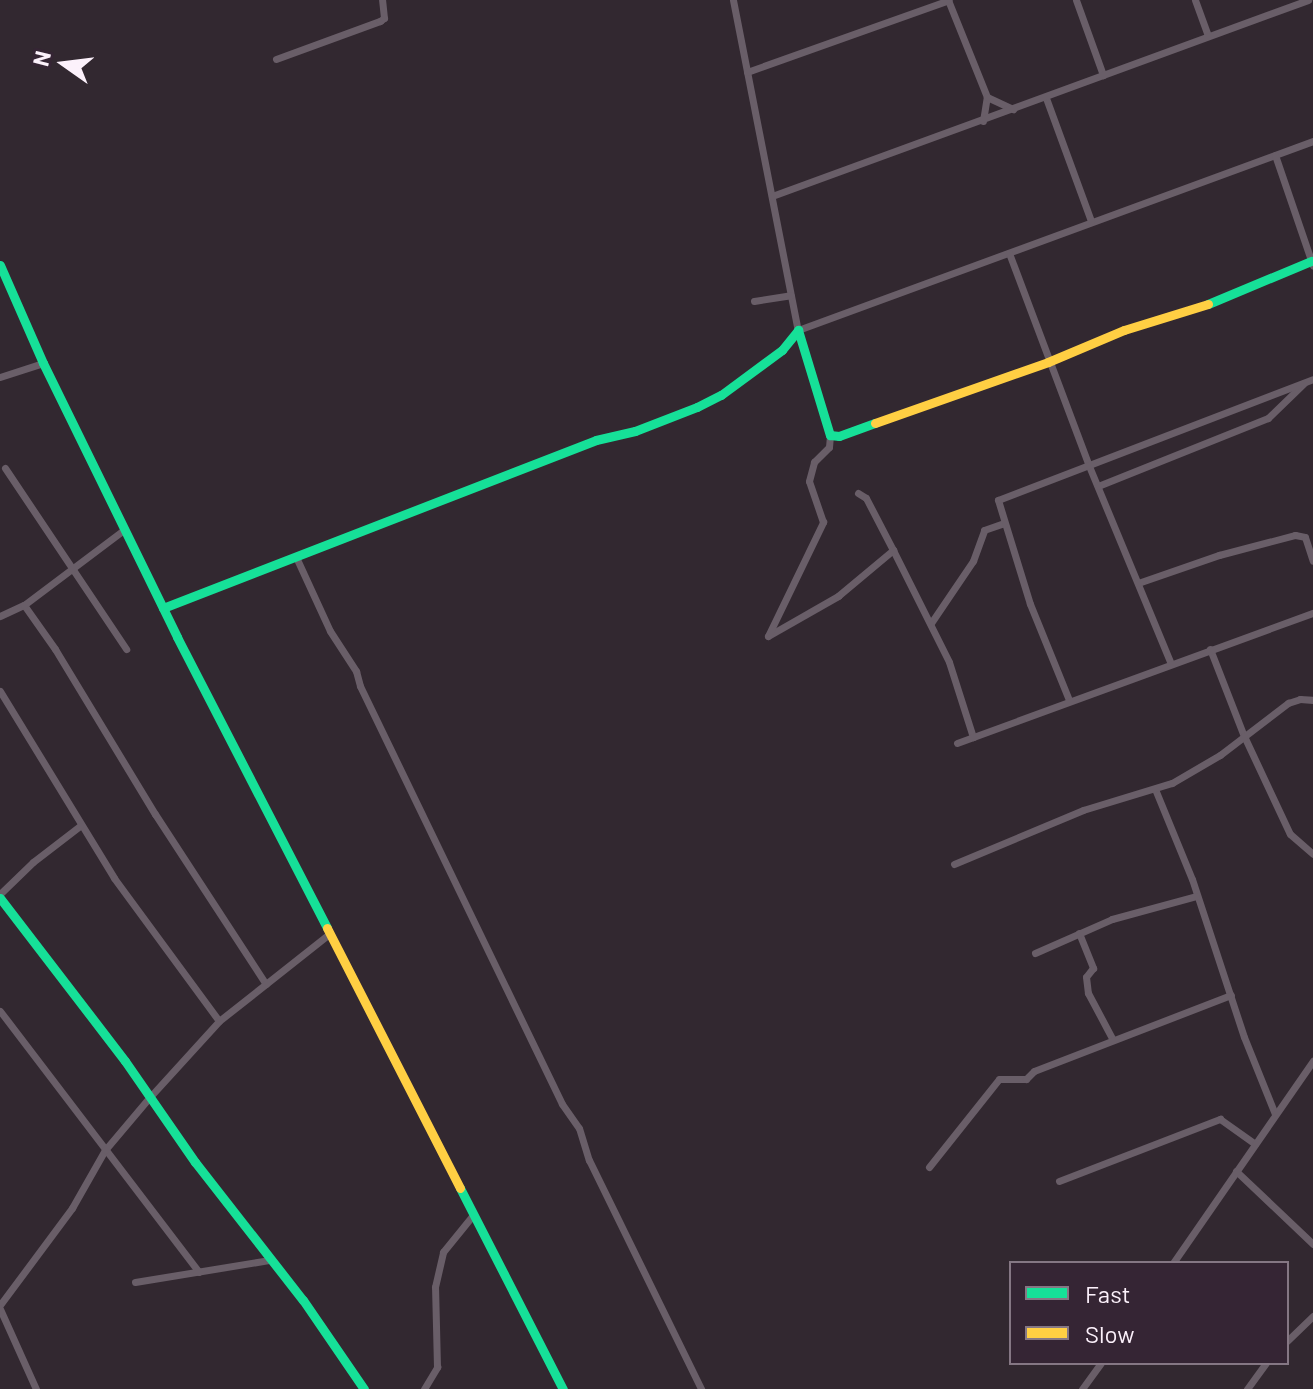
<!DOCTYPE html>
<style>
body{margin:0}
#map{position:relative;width:1313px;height:1389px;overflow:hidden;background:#322830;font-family:Barlow,sans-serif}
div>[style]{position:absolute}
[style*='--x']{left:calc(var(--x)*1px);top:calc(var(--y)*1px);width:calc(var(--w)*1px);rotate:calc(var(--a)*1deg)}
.street>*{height:7px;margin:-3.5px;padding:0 3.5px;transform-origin:3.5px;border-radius:3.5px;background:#695e68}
.fast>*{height:9px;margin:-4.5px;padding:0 4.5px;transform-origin:4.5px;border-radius:4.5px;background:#16e098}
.slow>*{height:9px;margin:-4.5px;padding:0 4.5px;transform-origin:4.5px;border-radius:4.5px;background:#ffcf43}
span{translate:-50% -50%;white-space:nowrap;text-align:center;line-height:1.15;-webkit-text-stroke:8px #352534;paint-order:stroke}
.legend{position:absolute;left:1009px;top:1261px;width:280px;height:104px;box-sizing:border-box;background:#352534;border:2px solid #857784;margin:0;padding:10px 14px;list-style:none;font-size:24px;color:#fcf1fb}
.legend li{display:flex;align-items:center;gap:16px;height:40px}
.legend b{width:40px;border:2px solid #857784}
.north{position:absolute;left:24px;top:24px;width:80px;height:80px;-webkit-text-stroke:6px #352534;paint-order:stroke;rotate:284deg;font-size:22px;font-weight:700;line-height:32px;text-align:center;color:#fcf1fb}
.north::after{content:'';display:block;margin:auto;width:28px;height:36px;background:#fcf1fb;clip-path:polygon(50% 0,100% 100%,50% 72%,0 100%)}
</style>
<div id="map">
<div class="street">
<div style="--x:733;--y:0;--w:336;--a:78.9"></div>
<div style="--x:798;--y:330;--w:549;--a:-20.15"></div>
<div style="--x:948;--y:0;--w:105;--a:68.1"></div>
<div style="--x:1076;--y:0;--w:80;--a:70.2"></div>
<div style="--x:1195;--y:0;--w:38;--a:70"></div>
<div style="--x:276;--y:59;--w:111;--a:-20.1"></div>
<div style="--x:380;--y:21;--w:5;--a:-37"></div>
<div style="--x:384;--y:18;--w:18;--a:-96"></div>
<div style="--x:747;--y:72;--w:214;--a:-19.6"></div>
<div style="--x:1046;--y:98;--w:131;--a:69.9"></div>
<div style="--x:983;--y:121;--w:24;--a:-81"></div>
<div style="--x:987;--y:97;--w:29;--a:25"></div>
<div style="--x:1275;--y:155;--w:117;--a:71.1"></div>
<div style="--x:772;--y:196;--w:571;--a:-20.09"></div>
<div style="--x:1009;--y:253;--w:228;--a:69.4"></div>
<div style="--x:1089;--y:466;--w:214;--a:67.5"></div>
<div style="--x:754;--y:301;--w:37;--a:-9"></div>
<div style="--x:0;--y:377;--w:45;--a:-18"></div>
<div style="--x:5;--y:468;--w:218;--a:56.2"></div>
<div style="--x:1098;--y:486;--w:183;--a:-21.8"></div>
<div style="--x:1268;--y:418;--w:50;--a:-44.2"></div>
<div style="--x:858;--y:493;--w:9;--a:32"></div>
<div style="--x:866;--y:498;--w:59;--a:62.6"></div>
<div style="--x:296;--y:557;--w:81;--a:65.3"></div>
<div style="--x:330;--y:631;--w:48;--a:57"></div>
<div style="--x:356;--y:671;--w:16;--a:75"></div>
<div style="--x:360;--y:686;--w:464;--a:64.2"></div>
<div style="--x:562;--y:1104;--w:29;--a:55"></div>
<div style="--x:579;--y:1128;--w:34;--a:73"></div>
<div style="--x:589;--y:1160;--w:255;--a:63.9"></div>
<div style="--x:1138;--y:583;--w:86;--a:-19.1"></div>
<div style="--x:1219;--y:555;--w:79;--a:-14.7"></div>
<div style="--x:1295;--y:535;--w:10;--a:11"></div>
<div style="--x:1305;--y:537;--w:25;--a:72"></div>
<div style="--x:24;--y:605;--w:54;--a:54.8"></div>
<div style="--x:55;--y:649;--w:193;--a:58.8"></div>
<div style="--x:155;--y:814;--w:203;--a:56.9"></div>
<div style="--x:0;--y:616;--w:26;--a:-25"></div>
<div style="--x:24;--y:605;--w:126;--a:-37"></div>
<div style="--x:931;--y:623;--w:75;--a:-55.9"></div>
<div style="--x:973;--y:561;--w:33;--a:-70"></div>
<div style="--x:984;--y:530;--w:21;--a:-19"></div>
<div style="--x:768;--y:636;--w:81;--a:-29.7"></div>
<div style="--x:838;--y:596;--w:72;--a:-39.9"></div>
<div style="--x:893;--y:550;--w:125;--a:63.4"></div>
<div style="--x:949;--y:662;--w:79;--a:72.3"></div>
<div style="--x:768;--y:636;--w:127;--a:-64.2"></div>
<div style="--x:823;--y:522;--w:43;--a:-108.9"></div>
<div style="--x:809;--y:481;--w:20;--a:-75"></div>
<div style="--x:814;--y:462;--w:21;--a:-45"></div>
<div style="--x:829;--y:447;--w:12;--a:-85"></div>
<div style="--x:1210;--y:649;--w:93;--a:68.7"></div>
<div style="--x:1244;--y:736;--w:108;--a:64.9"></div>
<div style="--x:1290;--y:834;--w:30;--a:41"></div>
<div style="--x:0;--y:691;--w:219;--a:58.6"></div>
<div style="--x:114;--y:878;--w:177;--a:53.7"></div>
<div style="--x:1069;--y:700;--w:104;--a:-112.1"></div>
<div style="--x:1030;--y:604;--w:109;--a:-107.1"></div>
<div style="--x:998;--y:500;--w:337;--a:-21"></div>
<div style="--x:957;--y:743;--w:379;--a:-20.1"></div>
<div style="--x:1155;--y:789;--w:97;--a:67.7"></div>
<div style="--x:1192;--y:879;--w:166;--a:71.8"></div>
<div style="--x:1244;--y:1037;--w:83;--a:68.1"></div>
<div style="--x:954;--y:864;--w:140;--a:-22.7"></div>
<div style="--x:1083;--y:810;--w:93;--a:-16.9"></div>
<div style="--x:1172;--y:783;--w:56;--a:-30.3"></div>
<div style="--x:1220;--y:755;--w:86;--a:-37.4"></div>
<div style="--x:1288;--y:703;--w:13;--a:-18"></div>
<div style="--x:1300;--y:699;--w:13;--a:4"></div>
<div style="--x:0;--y:894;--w:46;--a:-44.1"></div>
<div style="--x:33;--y:862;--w:59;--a:-37.5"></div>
<div style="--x:1079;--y:933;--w:38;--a:68"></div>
<div style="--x:1093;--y:968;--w:11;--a:128"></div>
<div style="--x:1086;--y:977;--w:16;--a:83"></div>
<div style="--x:1088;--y:993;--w:53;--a:62"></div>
<div style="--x:1035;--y:953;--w:84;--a:-23.8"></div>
<div style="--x:1112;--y:919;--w:87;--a:-15.3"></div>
<div style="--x:0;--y:1011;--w:328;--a:52.7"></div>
<div style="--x:929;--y:1167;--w:112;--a:-51.5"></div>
<div style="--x:999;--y:1079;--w:27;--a:0"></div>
<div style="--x:1026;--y:1079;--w:11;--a:-45"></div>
<div style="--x:1034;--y:1071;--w:211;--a:-21.1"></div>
<div style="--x:1236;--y:1171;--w:106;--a:43.5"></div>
<div style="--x:1059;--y:1181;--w:173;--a:-21.1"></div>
<div style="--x:1220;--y:1119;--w:43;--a:35.5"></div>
<div style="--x:1173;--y:1263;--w:246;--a:-55.3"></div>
<div style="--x:135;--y:1282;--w:137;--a:-9.3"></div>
<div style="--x:0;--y:1305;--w:121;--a:-53.4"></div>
<div style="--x:72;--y:1208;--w:67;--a:-60.4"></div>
<div style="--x:105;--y:1150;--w:68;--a:-49.8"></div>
<div style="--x:149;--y:1098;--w:104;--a:-47.7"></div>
<div style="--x:219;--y:1021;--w:139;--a:-38.3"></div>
<div style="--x:0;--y:1309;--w:88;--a:65.8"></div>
<div style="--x:1287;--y:1341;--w:36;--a:-44"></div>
<div style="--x:424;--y:1389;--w:26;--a:-59"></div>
<div style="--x:437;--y:1367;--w:80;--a:-91.4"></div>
<div style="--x:435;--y:1287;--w:36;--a:-77"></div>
<div style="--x:443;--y:1252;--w:48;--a:-51"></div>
<div style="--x:1082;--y:1389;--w:32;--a:-54"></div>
<div style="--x:1247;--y:1389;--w:32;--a:-54"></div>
</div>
<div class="fast">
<div style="--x:0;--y:265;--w:107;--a:66.3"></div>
<div style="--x:43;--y:363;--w:305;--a:63.9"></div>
<div style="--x:177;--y:637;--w:327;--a:62.7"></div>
<div style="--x:1208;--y:304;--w:112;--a:-22.7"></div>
<div style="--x:163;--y:608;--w:464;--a:-21.2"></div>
<div style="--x:596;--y:440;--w:40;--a:-13"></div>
<div style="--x:635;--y:431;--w:66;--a:-21.2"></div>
<div style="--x:697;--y:407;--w:27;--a:-27"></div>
<div style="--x:721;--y:395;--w:76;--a:-36.4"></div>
<div style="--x:782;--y:350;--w:26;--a:-51"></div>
<div style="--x:798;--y:330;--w:110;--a:73.1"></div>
<div style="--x:830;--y:435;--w:9;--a:6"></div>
<div style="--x:839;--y:436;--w:38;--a:-20"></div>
<div style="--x:0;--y:898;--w:205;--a:52.5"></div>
<div style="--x:125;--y:1061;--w:123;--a:55.3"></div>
<div style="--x:195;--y:1162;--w:175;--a:52"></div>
<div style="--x:303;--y:1300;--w:108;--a:55.6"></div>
<div style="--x:460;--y:1188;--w:226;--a:62.9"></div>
</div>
<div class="slow">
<div style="--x:875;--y:423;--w:183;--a:-19.4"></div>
<div style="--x:1048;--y:362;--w:82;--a:-22.8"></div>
<div style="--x:1124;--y:330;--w:88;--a:-17.2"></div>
<div style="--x:327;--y:928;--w:292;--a:62.9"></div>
</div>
<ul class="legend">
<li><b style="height:10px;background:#16e098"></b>Fast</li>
<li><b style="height:10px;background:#ffcf43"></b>Slow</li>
</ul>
<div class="north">N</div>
</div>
